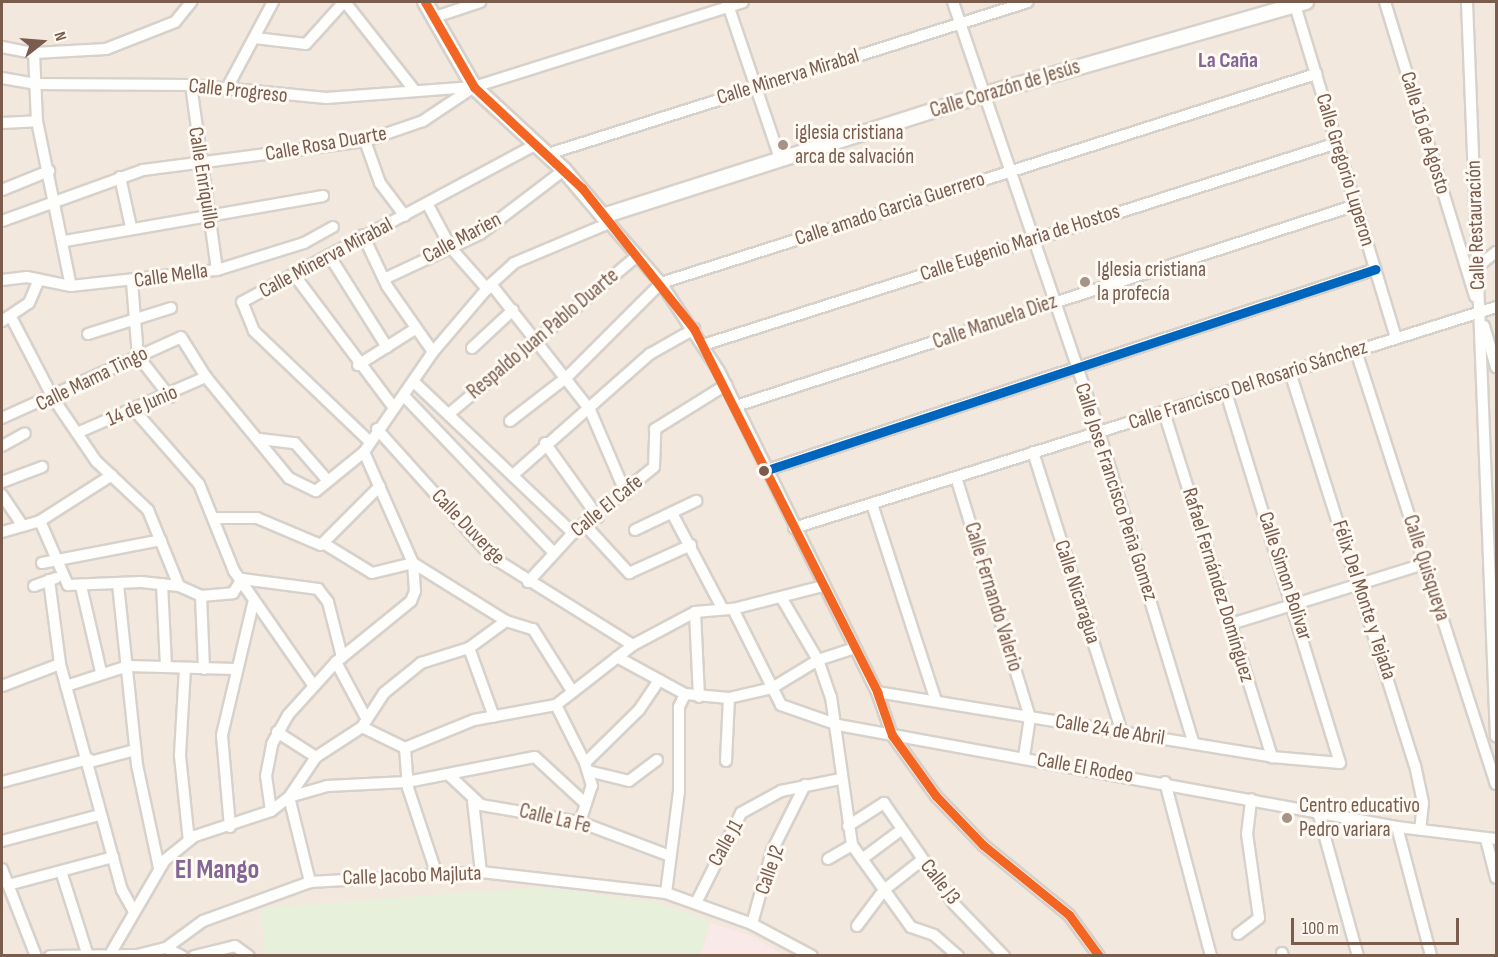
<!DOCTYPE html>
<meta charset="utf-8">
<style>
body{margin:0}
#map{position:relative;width:1498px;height:957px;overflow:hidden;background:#f9f5f0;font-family:"Sofia Sans Condensed",sans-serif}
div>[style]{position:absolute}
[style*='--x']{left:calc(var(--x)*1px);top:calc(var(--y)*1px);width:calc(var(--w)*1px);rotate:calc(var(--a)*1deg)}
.residential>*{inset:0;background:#f2e8de;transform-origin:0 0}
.medical>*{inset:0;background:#fae9e9}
.green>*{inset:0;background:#e7f0db}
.roads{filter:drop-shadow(2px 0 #d7d1cb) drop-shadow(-2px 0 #d7d1cb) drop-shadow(0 2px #d7d1cb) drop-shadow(0 -2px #d7d1cb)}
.minor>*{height:10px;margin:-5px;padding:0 5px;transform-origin:5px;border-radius:5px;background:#fefefd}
.tertiary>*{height:14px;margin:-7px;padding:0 7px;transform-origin:7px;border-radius:7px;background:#fefefd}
.bus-1>*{height:9px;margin:-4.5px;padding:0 4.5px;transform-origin:4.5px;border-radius:4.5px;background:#f26522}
.bus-2>*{height:9px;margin:-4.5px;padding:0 4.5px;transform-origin:4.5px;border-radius:4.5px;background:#0065bd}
.dots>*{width:16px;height:16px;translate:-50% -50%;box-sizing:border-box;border:3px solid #fffaf3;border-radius:50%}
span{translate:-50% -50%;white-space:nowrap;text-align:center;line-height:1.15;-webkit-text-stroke:6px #fffaf3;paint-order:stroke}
.street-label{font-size:21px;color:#7a5c4d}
.poi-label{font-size:21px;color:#7a5c4d}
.left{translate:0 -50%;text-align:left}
.neighbourhood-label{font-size:22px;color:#846695;font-weight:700}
.district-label{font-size:27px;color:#846695;font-weight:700}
.frame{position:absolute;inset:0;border:3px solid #7a5c4d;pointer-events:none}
.north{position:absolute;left:12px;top:12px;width:60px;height:60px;-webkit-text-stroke:4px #fffaf3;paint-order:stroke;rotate:73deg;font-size:16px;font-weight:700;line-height:24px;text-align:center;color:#7a5c4d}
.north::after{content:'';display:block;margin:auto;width:21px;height:27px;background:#7a5c4d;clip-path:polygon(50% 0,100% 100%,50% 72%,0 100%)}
.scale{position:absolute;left:1291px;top:918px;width:168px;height:27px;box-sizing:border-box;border:3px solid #7a5c4d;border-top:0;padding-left:8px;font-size:18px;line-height:21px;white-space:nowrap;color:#7a5c4d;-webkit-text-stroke:4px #fffaf3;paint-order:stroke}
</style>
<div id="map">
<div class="residential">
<div style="left:2px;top:2px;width:1494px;height:953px"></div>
</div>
<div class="medical">
<div style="clip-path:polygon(710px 923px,752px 936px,783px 955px,701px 955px)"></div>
</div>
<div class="green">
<div style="clip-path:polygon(540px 887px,657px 903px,710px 921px,700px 955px,264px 955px,262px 908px)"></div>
</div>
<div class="roads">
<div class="minor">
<div style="--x:345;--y:2;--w:113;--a:51.8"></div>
<div style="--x:727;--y:2;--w:166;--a:71.3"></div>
<div style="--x:953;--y:2;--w:454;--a:71.2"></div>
<div style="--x:1099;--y:432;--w:326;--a:73.1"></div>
<div style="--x:1294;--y:2;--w:351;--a:73.1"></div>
<div style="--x:1385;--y:2;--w:308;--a:73"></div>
<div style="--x:1467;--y:2;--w:735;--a:87.74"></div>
<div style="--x:432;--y:18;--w:51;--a:-18.4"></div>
<div style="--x:255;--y:38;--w:51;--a:6.7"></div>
<div style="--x:306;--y:44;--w:57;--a:-47.9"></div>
<div style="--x:2;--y:47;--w:33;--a:11"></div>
<div style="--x:34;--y:53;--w:72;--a:-3.2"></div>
<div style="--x:106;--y:49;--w:74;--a:-21.4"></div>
<div style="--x:175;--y:22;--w:26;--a:-51"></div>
<div style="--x:34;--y:53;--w:68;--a:87.5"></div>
<div style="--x:37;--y:121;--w:168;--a:78.4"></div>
<div style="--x:2;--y:78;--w:34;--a:10"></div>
<div style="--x:35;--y:84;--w:156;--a:0.4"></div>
<div style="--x:191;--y:85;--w:136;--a:5.5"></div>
<div style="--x:326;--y:98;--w:145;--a:-4.3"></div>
<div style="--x:191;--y:85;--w:187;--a:82"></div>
<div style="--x:226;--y:90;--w:100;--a:-61.9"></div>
<div style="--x:2;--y:123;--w:35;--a:-3"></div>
<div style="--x:365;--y:141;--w:45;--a:70.3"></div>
<div style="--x:380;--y:183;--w:41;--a:52.9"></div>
<div style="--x:548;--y:154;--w:503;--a:-17.57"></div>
<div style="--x:120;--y:177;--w:51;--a:77.6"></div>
<div style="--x:2;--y:190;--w:51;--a:-22"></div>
<div style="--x:428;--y:205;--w:49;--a:61.9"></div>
<div style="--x:451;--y:248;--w:55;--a:48.7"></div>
<div style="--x:603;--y:216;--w:89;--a:49.1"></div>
<div style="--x:661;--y:283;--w:105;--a:56.6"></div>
<div style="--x:719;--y:371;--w:358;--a:63.8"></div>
<div style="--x:877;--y:692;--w:46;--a:70.8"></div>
<div style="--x:892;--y:735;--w:75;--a:54.2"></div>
<div style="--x:936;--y:796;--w:68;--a:46.2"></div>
<div style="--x:983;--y:845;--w:111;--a:39.1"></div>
<div style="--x:1069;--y:915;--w:51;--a:53.8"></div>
<div style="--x:2;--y:221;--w:150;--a:-19.9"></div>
<div style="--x:143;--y:170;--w:224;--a:-7.4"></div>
<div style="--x:365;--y:141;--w:61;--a:-19"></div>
<div style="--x:423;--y:121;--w:61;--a:-33.7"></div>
<div style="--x:474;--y:87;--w:282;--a:-17.5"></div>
<div style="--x:363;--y:235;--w:56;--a:64.8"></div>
<div style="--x:387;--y:286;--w:80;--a:55.1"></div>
<div style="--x:65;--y:241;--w:262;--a:-9.9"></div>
<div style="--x:329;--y:255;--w:109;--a:57.8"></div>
<div style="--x:1478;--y:266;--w:23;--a:-38"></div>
<div style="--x:295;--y:276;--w:165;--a:53.1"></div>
<div style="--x:384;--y:279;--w:106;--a:-25.1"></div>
<div style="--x:480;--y:234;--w:106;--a:-37.3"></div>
<div style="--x:2;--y:280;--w:25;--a:-7"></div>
<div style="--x:27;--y:277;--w:45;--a:11.6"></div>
<div style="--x:71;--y:286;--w:147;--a:-6.3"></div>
<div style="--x:217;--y:270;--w:91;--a:-17.2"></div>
<div style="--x:304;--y:243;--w:33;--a:-29"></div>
<div style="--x:132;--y:282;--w:74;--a:85.4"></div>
<div style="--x:138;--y:356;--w:52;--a:52"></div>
<div style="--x:491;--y:284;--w:160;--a:51.8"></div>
<div style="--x:590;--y:410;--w:91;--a:66.8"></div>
<div style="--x:11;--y:317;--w:91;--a:62.6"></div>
<div style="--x:53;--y:398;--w:76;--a:55.7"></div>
<div style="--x:96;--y:461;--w:71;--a:43.3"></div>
<div style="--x:148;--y:510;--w:82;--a:67.8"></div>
<div style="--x:2;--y:321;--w:32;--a:-34"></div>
<div style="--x:29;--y:303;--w:23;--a:-67"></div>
<div style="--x:1484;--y:326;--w:43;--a:73.7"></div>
<div style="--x:88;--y:334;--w:87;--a:-17.4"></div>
<div style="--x:703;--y:345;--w:665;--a:-17.67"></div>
<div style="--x:472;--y:348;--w:56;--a:-42.8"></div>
<div style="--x:1356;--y:351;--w:455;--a:72.1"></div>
<div style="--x:358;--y:365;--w:67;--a:-32.3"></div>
<div style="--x:1290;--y:372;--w:412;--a:72.4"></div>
<div style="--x:1415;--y:765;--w:39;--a:78"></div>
<div style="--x:1423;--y:803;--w:27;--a:96"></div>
<div style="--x:415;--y:383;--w:218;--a:43.5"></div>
<div style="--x:404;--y:396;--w:216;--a:46.3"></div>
<div style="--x:736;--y:406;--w:652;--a:-17.96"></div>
<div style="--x:135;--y:411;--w:97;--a:48.8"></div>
<div style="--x:199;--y:484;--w:94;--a:68.1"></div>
<div style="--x:234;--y:571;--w:140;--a:55.2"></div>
<div style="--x:1164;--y:412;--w:362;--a:72.6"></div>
<div style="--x:450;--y:413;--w:244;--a:-40"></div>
<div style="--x:2;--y:418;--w:196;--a:-24.3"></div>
<div style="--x:181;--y:337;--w:47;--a:58"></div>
<div style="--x:206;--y:377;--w:131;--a:50.6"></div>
<div style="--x:289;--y:478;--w:30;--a:26"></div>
<div style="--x:316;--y:491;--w:62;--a:-39.1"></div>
<div style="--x:364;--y:452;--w:121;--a:-55.4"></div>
<div style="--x:433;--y:352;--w:89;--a:-49.5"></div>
<div style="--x:491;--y:284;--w:31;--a:-42"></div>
<div style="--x:514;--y:263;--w:103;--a:-22.8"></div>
<div style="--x:510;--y:421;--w:72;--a:-37.7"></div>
<div style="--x:567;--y:377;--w:133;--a:-45"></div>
<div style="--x:661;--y:283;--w:688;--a:-17.7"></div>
<div style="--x:377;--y:429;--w:172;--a:48.1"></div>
<div style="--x:492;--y:557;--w:166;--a:32"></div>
<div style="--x:77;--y:433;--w:141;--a:-23.5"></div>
<div style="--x:260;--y:439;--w:35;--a:7"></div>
<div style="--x:295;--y:443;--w:50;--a:49"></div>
<div style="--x:368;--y:440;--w:158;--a:-136.3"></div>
<div style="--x:254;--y:331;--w:31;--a:-112"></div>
<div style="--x:242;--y:302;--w:335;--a:-28.2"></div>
<div style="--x:545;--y:443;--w:91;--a:54.4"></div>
<div style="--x:2;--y:446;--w:26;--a:-29"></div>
<div style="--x:1033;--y:452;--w:294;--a:72.4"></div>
<div style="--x:764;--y:471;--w:644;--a:-18.27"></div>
<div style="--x:513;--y:475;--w:183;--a:-41.5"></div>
<div style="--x:650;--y:354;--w:51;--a:-29.6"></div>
<div style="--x:956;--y:477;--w:251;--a:72.9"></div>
<div style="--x:1030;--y:717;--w:40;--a:98.5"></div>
<div style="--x:2;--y:482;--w:43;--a:-20.6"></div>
<div style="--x:2;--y:495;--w:37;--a:56"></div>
<div style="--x:872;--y:504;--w:207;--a:72"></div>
<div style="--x:672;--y:513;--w:105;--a:62.2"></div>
<div style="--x:213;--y:518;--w:44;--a:0"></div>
<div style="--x:257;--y:518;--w:69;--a:22.9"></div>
<div style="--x:321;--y:545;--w:83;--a:-45"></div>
<div style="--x:40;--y:521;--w:70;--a:66.4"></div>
<div style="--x:68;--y:585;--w:73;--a:-2.4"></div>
<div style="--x:141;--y:582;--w:38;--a:6"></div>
<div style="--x:179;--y:586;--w:24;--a:24"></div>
<div style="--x:201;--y:596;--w:32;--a:-5"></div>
<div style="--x:233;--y:593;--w:17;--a:-57"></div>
<div style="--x:242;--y:579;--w:77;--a:7.5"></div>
<div style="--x:318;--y:589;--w:16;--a:52"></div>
<div style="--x:328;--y:602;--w:57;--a:75.7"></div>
<div style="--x:584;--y:524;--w:67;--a:47.4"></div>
<div style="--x:629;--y:573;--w:68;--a:-24.3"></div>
<div style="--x:794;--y:528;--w:736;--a:-17.47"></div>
<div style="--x:635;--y:530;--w:68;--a:-25.4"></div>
<div style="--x:2;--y:532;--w:40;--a:-16"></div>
<div style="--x:40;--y:521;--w:85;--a:-32.6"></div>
<div style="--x:323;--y:543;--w:57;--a:31.5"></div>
<div style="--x:372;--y:573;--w:42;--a:-13.7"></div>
<div style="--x:413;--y:563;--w:110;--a:31.9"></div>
<div style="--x:506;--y:621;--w:28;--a:17"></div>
<div style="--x:533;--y:629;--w:73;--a:57.8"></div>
<div style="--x:42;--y:563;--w:121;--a:-10.9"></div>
<div style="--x:49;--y:580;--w:85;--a:82.5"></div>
<div style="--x:60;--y:664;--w:234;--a:74.7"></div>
<div style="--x:122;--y:890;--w:25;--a:61"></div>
<div style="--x:528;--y:582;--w:67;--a:-47.4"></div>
<div style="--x:573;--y:533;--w:104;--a:-39.2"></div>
<div style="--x:654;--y:467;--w:38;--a:-88"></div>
<div style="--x:655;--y:429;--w:84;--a:-31.8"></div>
<div style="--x:118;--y:584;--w:182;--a:84"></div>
<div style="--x:137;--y:765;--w:105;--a:77.9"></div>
<div style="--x:162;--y:584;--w:82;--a:87.2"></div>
<div style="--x:34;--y:586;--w:23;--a:-20"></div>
<div style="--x:81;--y:586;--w:88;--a:76.9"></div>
<div style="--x:201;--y:596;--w:73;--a:87.6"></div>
<div style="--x:781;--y:597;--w:73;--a:59.6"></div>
<div style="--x:818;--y:660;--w:39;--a:71"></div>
<div style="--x:831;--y:697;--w:149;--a:81.9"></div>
<div style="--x:852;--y:845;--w:101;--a:54.3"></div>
<div style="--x:911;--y:927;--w:24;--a:19"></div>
<div style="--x:934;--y:935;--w:32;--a:41"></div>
<div style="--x:733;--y:609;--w:107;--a:63.4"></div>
<div style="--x:781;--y:705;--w:60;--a:19.3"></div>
<div style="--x:838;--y:725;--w:568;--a:10.34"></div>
<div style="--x:1397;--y:827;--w:100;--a:6.9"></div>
<div style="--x:695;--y:612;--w:85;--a:87.3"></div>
<div style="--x:1231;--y:624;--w:202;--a:-17.3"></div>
<div style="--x:469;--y:648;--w:73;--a:70.1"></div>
<div style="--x:617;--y:657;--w:77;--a:28.6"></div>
<div style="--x:685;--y:694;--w:44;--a:5.2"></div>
<div style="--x:729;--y:698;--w:44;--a:-13.1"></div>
<div style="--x:772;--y:688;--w:54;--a:-31.3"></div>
<div style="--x:818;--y:660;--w:39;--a:-18"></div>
<div style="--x:336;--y:662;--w:61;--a:61.8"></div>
<div style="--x:185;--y:668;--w:88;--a:93.3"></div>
<div style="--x:180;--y:756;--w:85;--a:84"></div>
<div style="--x:2;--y:686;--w:62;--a:-20.8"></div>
<div style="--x:66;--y:686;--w:65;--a:-17.9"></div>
<div style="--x:128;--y:666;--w:107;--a:1.6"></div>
<div style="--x:877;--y:692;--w:400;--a:9.3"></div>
<div style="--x:1272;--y:757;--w:68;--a:5"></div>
<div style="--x:1340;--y:763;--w:387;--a:-107.1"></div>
<div style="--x:556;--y:705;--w:65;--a:63.4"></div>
<div style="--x:362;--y:727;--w:48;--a:26"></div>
<div style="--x:405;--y:748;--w:74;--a:-22.1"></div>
<div style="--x:474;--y:720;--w:83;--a:-10.4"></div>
<div style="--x:556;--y:705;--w:98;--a:-37.9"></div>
<div style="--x:633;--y:645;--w:70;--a:-28"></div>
<div style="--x:695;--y:612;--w:38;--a:-5"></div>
<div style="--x:733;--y:609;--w:93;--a:-14.3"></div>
<div style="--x:277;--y:732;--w:46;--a:32.7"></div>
<div style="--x:405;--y:748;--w:40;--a:85.7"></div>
<div style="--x:408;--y:788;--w:89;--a:71.6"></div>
<div style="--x:726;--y:761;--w:63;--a:-87.3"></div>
<div style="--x:90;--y:762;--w:47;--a:-14.9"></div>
<div style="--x:588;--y:771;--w:42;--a:13.7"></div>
<div style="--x:629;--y:781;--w:35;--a:-37"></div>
<div style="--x:449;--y:775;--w:44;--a:43.2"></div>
<div style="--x:481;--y:805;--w:100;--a:9.7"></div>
<div style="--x:580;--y:822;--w:96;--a:20.7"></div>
<div style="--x:2;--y:782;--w:90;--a:-14.8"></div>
<div style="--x:1165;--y:782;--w:180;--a:75.2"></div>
<div style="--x:289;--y:797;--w:48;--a:-56"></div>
<div style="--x:316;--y:757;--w:55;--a:-33.1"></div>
<div style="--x:362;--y:727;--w:40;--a:-57.1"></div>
<div style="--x:384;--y:693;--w:48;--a:-39"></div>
<div style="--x:421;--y:663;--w:50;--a:-17.4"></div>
<div style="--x:469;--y:648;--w:46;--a:-36.1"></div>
<div style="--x:289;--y:797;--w:88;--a:76.1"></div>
<div style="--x:473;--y:801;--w:71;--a:83.6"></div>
<div style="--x:271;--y:811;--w:35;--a:-98"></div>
<div style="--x:266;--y:776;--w:33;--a:-79"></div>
<div style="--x:272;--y:744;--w:33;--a:-61"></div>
<div style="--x:288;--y:715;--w:72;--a:-47.8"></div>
<div style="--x:336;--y:662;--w:97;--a:-39.1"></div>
<div style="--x:411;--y:601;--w:11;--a:-68"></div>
<div style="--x:415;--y:591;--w:28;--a:-94"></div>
<div style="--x:413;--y:563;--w:121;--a:-113.8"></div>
<div style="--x:1318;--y:812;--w:149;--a:74.5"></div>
<div style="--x:580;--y:822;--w:38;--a:-72"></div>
<div style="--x:592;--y:786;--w:24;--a:-107"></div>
<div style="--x:585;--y:763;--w:76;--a:-44.5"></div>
<div style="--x:639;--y:710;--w:36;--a:-56"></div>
<div style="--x:848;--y:826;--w:43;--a:-32.6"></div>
<div style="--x:884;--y:803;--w:124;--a:55.2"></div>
<div style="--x:955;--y:905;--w:71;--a:46.1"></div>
<div style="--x:230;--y:827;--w:92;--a:-95"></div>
<div style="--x:222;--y:735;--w:135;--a:-76.7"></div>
<div style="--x:1397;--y:827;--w:133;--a:75.2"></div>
<div style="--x:1486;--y:839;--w:40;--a:75.6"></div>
<div style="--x:2;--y:841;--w:101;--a:-14.9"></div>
<div style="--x:828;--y:859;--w:28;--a:-30"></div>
<div style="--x:862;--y:859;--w:49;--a:-36.6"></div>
<div style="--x:2;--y:869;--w:93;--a:68.7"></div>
<div style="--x:61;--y:871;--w:89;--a:72.4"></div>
<div style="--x:8;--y:885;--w:109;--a:-14.9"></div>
<div style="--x:666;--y:893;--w:103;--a:-82.7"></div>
<div style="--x:679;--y:791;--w:84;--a:-90"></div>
<div style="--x:679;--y:707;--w:14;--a:-65"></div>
<div style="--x:696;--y:903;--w:101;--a:-63.4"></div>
<div style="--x:741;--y:813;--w:46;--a:-28.8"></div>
<div style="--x:781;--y:791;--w:60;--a:-11.5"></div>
<div style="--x:752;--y:924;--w:76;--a:-74.7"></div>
<div style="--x:772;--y:851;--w:74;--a:-63.4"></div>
<div style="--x:857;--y:926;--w:45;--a:-53.1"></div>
<div style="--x:884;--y:890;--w:48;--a:-38.3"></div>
<div style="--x:1238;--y:934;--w:26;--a:-37"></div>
<div style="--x:1259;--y:918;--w:85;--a:-98.1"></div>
<div style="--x:1247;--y:834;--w:35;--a:-83"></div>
<div style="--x:166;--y:948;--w:18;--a:27"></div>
<div style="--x:112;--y:951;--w:105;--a:-59.8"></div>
<div style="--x:165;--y:860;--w:38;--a:-39"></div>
<div style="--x:195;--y:836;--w:80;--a:-18.2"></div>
<div style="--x:271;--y:811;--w:23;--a:-38"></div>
<div style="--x:289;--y:797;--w:40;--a:-16"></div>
<div style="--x:327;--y:786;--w:80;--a:-2.9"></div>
<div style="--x:407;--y:782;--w:130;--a:-11.1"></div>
<div style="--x:535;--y:757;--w:69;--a:42.7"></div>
<div style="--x:1282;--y:953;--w:3;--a:72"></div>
<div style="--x:50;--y:956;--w:87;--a:-0.7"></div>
<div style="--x:137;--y:955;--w:30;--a:-14"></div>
<div style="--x:166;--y:948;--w:46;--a:-36.1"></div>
<div style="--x:203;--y:921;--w:114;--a:-20"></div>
<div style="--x:310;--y:882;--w:171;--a:-3.3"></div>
<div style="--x:481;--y:872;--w:186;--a:6.5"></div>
<div style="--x:666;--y:893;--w:91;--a:19.8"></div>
<div style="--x:752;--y:924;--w:68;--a:28.1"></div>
<div style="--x:194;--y:956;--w:42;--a:-13.7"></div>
<div style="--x:235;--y:946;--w:17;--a:36"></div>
</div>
<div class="tertiary">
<div style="--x:425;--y:2;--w:98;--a:60"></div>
<div style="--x:474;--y:87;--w:122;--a:42.7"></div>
<div style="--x:564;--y:170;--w:60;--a:49.7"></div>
<div style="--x:603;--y:216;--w:401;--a:-17.7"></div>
<div style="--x:985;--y:94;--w:334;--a:-16"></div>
</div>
</div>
<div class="bus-1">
<div style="--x:425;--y:2;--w:98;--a:60"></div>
<div style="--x:474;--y:87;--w:148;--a:43.1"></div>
<div style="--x:582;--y:188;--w:180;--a:51.5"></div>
<div style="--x:694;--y:329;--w:407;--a:63.2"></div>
<div style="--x:877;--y:692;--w:46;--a:70.8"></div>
<div style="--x:892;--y:735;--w:75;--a:54.2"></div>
<div style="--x:936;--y:796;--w:68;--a:46.2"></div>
<div style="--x:983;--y:845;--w:111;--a:39.1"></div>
<div style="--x:1069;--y:915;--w:51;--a:53.8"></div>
</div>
<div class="bus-2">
<div style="--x:764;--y:471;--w:644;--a:-18.27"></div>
</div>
<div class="dots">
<div style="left:783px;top:145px;background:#a69286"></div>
<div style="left:1085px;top:282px;background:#a69286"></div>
<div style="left:764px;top:471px;background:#7a5c4d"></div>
<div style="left:1287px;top:818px;background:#a69286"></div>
</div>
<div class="street-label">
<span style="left:788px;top:77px;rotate:-17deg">Calle Minerva Mirabal</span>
<span style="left:1005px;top:89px;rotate:-17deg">Calle Corazón de Jesús</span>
<span style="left:238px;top:91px;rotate:6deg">Calle Progreso</span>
<span style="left:1425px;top:133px;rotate:73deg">Calle 16 de Agosto</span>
<span style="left:326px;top:144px;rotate:-10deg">Calle Rosa Duarte</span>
<span style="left:1345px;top:170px;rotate:73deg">Calle Gregorio Luperon</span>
<span style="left:203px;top:178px;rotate:81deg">Calle Enriquillo</span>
<span style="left:890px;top:209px;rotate:-18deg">Calle amado Garcia Guerrero</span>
<span style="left:1476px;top:225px;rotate:-92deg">Calle Restauración</span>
<span style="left:462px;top:238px;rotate:-28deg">Calle Marien</span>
<span style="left:1020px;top:243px;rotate:-18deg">Calle Eugenio Maria de Hostos</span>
<span style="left:326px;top:258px;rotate:-28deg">Calle Minerva Mirabal</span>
<span style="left:171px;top:276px;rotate:-8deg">Calle Mella</span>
<span style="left:995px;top:322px;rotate:-19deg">Calle Manuela Diez</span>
<span style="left:543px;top:334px;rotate:-40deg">Respaldo Juan Pablo Duarte</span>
<span style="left:92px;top:379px;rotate:-26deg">Calle Mama Tingo</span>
<span style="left:1248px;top:385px;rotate:-18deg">Calle Francisco Del Rosario Sánchez</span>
<span style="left:142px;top:406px;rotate:-23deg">14 de Junio</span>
<span style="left:1116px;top:492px;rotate:72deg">Calle Jose Francisco Peña Gomez</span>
<span style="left:607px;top:506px;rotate:-39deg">Calle El Cafe</span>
<span style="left:468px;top:527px;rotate:46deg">Calle Duverge</span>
<span style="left:1426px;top:568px;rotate:72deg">Calle Quisqueya</span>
<span style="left:1285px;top:576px;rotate:72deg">Calle Simon Bolivar</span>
<span style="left:1218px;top:585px;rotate:73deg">Rafael Fernández Domínguez</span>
<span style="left:1077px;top:592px;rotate:72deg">Calle Nicaragua</span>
<span style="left:993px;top:597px;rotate:73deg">Calle Fernando Valerio</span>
<span style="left:1364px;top:600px;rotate:72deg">Félix Del Monte y Tejada</span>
<span style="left:1110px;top:730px;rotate:9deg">Calle 24 de Abril</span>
<span style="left:1085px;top:768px;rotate:10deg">Calle El Rodeo</span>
<span style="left:555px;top:819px;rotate:13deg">Calle La Fe</span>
<span style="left:726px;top:843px;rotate:-61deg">Calle J1</span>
<span style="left:770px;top:870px;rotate:-71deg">Calle J2</span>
<span style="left:412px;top:876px;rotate:-2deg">Calle Jacobo Majluta</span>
<span style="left:940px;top:882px;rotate:52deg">Calle J3</span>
</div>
<div class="poi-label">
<span class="left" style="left:795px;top:145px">iglesia cristiana<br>arca de salvación</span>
<span class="left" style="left:1097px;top:282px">Iglesia cristiana<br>la profecía</span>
<span class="left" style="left:1299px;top:818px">Centro educativo<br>Pedro variara</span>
</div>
<div class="neighbourhood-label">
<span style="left:1228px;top:61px">La Caña</span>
</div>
<div class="district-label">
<span style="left:217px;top:871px">El Mango</span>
</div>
<div class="frame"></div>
<div class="north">N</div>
<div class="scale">100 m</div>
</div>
